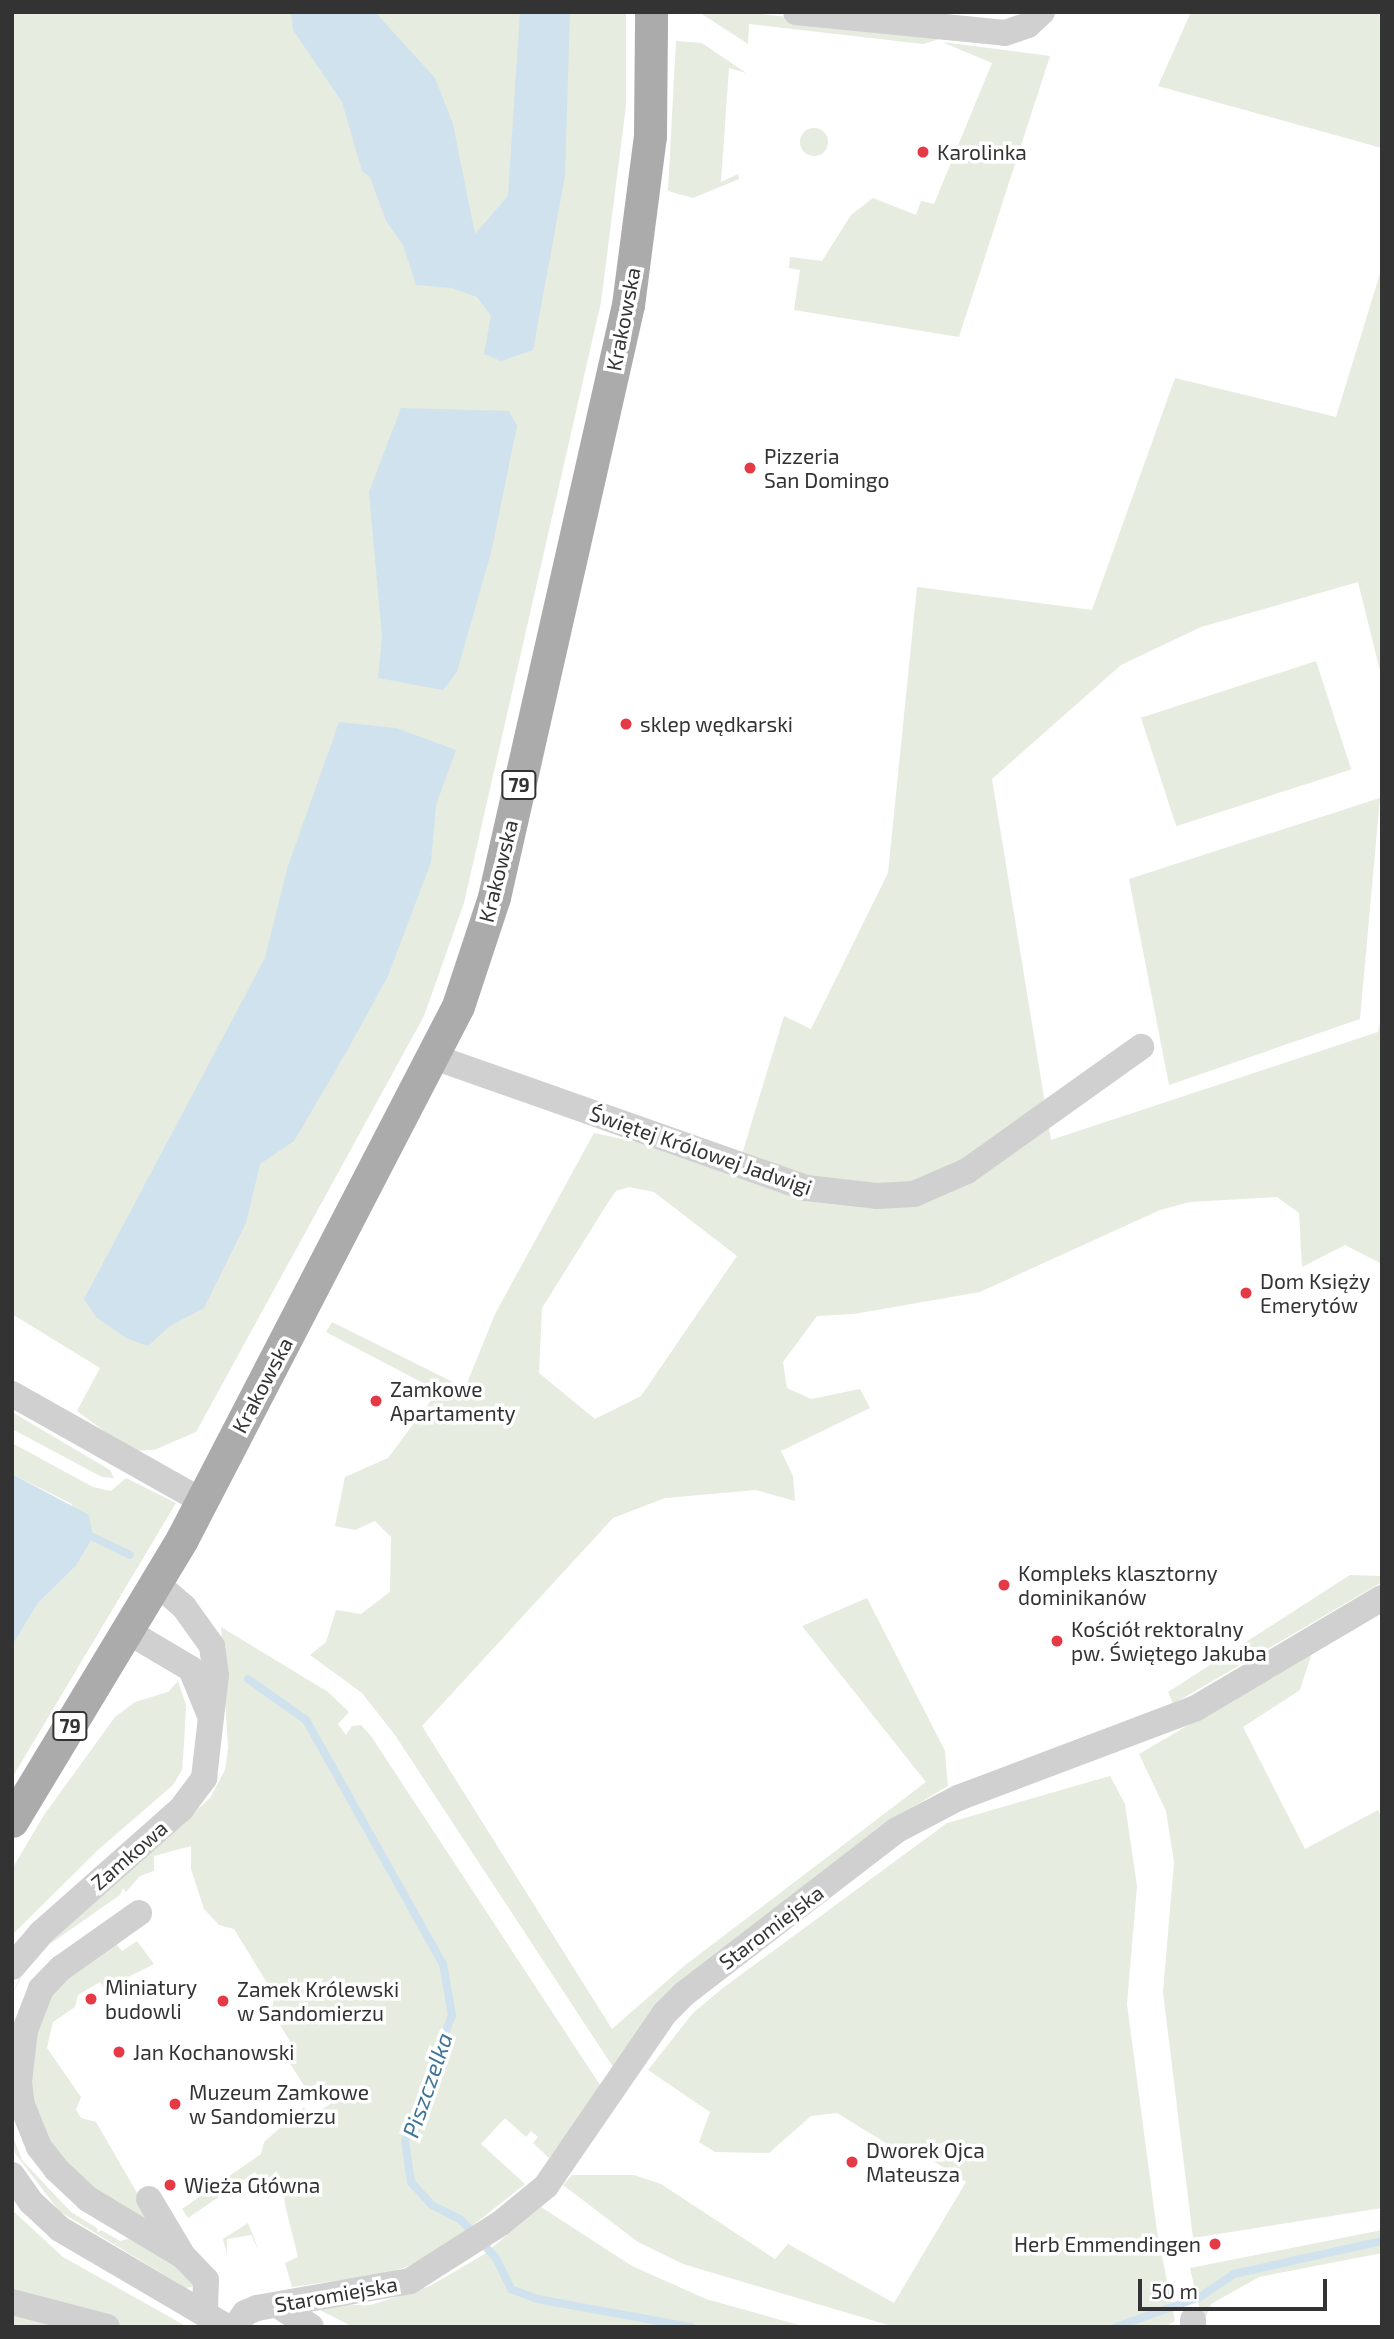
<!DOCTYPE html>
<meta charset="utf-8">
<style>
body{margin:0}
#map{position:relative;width:1394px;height:2339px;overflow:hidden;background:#fff;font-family:"Exo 2",sans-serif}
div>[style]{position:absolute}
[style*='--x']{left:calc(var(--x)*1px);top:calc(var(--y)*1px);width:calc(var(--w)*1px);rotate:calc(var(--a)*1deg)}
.green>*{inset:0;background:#e6ecdf;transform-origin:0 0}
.round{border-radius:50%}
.water>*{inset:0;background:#cfe2ee}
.stream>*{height:8px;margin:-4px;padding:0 4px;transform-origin:4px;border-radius:4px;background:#cfe2ee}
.minor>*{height:26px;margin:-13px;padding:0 13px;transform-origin:13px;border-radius:13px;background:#d0d0d0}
.major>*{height:33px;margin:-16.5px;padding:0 16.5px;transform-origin:16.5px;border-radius:16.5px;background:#ababab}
.dots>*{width:19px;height:19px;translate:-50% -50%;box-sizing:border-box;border:4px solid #fff;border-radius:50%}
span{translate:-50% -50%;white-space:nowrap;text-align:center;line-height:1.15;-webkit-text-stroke:7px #fff;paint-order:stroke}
.shield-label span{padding:2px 5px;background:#fff;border:2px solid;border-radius:5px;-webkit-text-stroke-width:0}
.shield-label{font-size:19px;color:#333;font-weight:700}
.poi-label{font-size:21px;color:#333}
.left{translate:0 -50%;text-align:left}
.right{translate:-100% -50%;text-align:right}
.street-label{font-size:21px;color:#333}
.water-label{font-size:23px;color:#3f7597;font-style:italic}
.frame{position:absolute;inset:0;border:14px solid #333;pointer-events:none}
.scale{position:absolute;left:1138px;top:2279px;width:189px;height:32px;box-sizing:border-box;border:4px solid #333;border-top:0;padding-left:9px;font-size:21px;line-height:24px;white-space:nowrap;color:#333;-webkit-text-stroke:5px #fff;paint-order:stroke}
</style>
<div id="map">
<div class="green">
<div style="clip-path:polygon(12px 12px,626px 12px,626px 106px,601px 302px,464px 903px,424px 1016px,196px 1432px,154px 1450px,131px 1451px,77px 1411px,100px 1368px,12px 1314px)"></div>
<div style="clip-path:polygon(744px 12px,949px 36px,923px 44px,749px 24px,748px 44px,702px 14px)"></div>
<div style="clip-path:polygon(1191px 12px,1382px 12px,1382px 148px,1158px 86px)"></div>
<div style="clip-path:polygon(676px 41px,702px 43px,746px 73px,729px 68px,721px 182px,738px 174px,739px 179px,693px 198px,668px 191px)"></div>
<div style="clip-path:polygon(942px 42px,1050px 56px,959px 337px,794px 310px,800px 270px,789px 268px,790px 257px,822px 261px,851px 215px,873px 198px,916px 215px,921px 201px,934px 204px,992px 63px)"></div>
<div class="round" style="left:800px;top:128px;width:28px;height:28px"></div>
<div style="clip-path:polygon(evenodd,1382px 267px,1382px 679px,1358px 582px,1201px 627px,1121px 665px,992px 779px,1051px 1140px,1378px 1032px,1382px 1013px,1382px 1264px,1345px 1245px,1302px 1267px,1299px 1213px,1277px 1197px,1190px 1202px,1160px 1210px,980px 1292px,854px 1314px,817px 1316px,783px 1362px,787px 1388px,811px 1399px,860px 1389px,870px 1408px,781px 1451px,793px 1476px,795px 1501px,756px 1490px,665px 1498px,613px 1518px,422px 1726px,612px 2029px,684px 1966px,926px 1782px,802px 1626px,867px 1598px,945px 1751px,948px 1786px,909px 1809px,662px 1998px,615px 2070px,395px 1735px,362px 1693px,310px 1655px,326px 1642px,336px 1610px,361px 1614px,390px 1592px,391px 1537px,375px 1521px,355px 1530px,335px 1526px,345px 1477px,388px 1458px,438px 1391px,326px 1332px,332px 1322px,465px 1388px,495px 1314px,594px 1133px,739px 1164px,784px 1016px,811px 1029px,888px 873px,917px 587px,1092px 610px,1175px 378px,1336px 417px,1382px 267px,629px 1187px,654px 1192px,737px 1256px,641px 1396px,595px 1419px,539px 1373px,542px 1308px,609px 1201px,616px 1191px,629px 1187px)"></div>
<div style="left:1316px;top:661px;width:114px;height:184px;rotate:72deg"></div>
<div style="clip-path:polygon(1380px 798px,1360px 1019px,1169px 1085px,1129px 879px)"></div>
<div style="clip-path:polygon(12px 1412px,110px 1470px,114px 1478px,102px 1477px,12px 1429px)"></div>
<div style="clip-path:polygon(12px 1443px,93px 1487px,111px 1491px,126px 1478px,176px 1503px,12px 1778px,12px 1646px,38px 1603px,75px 1567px,72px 1504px,12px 1474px)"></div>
<div style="clip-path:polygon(1350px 1575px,1382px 1576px,1382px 1582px,1173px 1704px,1168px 1692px)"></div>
<div style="clip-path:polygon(221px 1627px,328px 1692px,349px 1712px,338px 1724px,346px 1735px,352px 1726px,361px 1725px,371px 1736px,602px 2088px,549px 2158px,533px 2143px,538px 2137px,531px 2131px,526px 2137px,505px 2118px,481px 2144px,525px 2184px,453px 2241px,415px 2264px,384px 2274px,292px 2287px,285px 2263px,298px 2257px,285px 2205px,283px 2178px,260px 2180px,255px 2172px,188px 2218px,182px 2209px,261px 2154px,264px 2142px,304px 2107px,310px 2117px,333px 2102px,318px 2083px,307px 2090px,281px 2050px,291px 2043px,271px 2010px,275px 1996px,234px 1929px,219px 1925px,204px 1909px,191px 1869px,191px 1846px,154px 1856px,154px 1871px,140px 1876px,126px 1892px,123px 1888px,120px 1895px,50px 1944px,21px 1977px,12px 1995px,18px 1980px,30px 1964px,56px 1936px,210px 1798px,225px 1770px,228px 1748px)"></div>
<div style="clip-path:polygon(1312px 1653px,1300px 1690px,1243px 1727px,1305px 1849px,1378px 1810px,1382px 1818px,1382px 2208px,1193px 2238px,1163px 1992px,1174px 1862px,1166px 1811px,1139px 1754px)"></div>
<div style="clip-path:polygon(178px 1681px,186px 1705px,184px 1745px,182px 1770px,173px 1785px,98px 1850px,12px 1935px,12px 1869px,44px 1815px,115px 1717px,135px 1702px,168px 1692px)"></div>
<div style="clip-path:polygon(1110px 1776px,1125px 1804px,1137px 1886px,1127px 2004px,1157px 2231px,1175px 2321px,1164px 2327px,895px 2327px,683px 2264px,638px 2242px,563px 2185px,572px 2175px,634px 2175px,661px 2184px,775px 2259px,788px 2244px,894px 2303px,966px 2182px,913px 2148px,902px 2153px,837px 2113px,811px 2116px,769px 2153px,715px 2152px,699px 2142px,710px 2112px,648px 2070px,693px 2013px,723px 1988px,947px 1823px)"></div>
<div style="clip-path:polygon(112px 1939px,122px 1951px,137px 1941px,154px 1964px,104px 1989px,100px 1982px,78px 1995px,75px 2007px,53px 2022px,47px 2048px,81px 2097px,76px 2110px,81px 2118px,96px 2122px,162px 2236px,85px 2190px,40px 2133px,25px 2057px,45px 1998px)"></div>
<div style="clip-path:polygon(12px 2134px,22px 2160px,71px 2212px,97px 2228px,98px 2233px,101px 2230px,120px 2241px,136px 2237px,162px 2251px,194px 2286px,186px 2288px,59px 2211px,15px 2153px)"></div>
<div style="clip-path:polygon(541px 2207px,632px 2266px,706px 2299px,806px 2327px,353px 2327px,320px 2310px,321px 2305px,371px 2305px,430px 2286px,483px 2255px)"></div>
<div style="clip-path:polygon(12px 2210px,63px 2257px,184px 2325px,124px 2327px,12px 2300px)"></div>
<div style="clip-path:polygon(248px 2223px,259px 2251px,251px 2235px,227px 2239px,227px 2254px,223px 2239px)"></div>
<div style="clip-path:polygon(1382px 2230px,1382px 2253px,1259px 2277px,1211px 2304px,1203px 2324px,1190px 2268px)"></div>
<div style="clip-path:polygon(12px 2309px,81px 2327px,12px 2327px)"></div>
</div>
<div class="water">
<div style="clip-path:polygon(291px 12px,375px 12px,435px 78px,453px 124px,475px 234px,508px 196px,520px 12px,570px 12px,565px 176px,533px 350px,501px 361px,484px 354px,491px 316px,477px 297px,452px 288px,416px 285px,403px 245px,386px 221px,370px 177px,362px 171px,342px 102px,293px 30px)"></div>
<div style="clip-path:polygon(401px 408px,509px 411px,517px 426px,491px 553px,457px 672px,443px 690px,378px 678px,382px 637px,369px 492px)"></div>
<div style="clip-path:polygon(339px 722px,396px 728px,456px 750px,436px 805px,431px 862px,388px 976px,347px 1051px,294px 1141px,260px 1164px,246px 1223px,204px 1308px,170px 1326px,148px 1346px,126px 1338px,96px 1317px,84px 1299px,265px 958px,288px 866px)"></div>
<div style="clip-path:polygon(12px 1474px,89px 1515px,93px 1537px,75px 1567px,38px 1603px,12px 1646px)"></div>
</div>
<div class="stream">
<div style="--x:93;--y:1537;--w:41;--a:25.9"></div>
<div style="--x:248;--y:1679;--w:71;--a:35.3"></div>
<div style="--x:306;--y:1720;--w:280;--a:60.7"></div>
<div style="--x:443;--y:1964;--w:52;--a:80"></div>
<div style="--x:452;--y:2015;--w:134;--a:110.5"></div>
<div style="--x:405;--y:2141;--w:41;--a:81.7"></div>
<div style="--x:411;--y:2182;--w:31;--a:48"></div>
<div style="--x:432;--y:2205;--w:31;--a:27"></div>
<div style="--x:460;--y:2219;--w:53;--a:47.3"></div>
<div style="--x:496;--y:2258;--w:34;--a:64"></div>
<div style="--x:511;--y:2289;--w:28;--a:21"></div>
<div style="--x:537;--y:2299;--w:157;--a:10.3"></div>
<div style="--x:1116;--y:2327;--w:89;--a:-19.7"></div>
<div style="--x:1200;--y:2297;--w:41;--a:-34.1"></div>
<div style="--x:1234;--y:2274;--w:152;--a:-12.6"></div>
</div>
<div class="minor">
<div style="--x:796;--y:12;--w:210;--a:5.7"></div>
<div style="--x:1005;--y:33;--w:24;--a:-19"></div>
<div style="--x:1028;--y:25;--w:19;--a:-43"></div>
<div style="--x:434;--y:1057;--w:394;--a:19.4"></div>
<div style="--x:806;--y:1188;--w:71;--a:6.4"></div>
<div style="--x:877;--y:1196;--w:37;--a:-3"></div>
<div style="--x:914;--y:1194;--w:58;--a:-23.5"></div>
<div style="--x:967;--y:1171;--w:214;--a:-35.5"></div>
<div style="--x:12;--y:1394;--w:218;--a:29.4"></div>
<div style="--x:127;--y:1631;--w:74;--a:30.7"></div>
<div style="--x:191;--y:1669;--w:48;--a:67.8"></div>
<div style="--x:139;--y:1913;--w:95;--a:144.8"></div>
<div style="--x:61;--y:1968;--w:29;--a:134"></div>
<div style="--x:41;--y:1989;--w:44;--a:111.3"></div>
<div style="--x:25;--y:2030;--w:52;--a:96.6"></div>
<div style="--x:19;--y:2082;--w:23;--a:83"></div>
<div style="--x:22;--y:2105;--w:45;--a:68"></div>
<div style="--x:39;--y:2147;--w:28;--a:52"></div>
<div style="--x:56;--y:2169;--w:44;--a:43.2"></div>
<div style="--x:88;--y:2199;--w:111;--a:31"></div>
<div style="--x:12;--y:1967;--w:45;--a:-49.5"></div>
<div style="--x:41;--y:1933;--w:187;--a:-41.5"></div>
<div style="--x:181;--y:1809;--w:39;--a:-53"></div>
<div style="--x:204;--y:1778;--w:104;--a:-83.4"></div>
<div style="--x:216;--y:1675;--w:29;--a:-98"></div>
<div style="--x:212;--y:1646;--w:48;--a:-125.7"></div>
<div style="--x:184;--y:1607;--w:37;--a:-139"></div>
<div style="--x:12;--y:2175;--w:33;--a:55"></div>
<div style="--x:31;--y:2202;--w:40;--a:43"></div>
<div style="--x:60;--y:2229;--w:194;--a:30.4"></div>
<div style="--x:149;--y:2199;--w:66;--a:59.2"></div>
<div style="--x:183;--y:2256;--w:33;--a:46"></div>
<div style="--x:206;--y:2280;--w:33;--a:92"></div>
<div style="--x:12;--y:2302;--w:98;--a:14.7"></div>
<div style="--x:279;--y:2306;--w:38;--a:33"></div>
<div style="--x:1193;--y:2320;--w:7;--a:90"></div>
<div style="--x:235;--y:2327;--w:17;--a:-54"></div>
<div style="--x:245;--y:2313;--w:13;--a:-23"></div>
<div style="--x:257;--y:2308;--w:155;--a:-10"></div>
<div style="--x:410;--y:2281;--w:108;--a:-32.5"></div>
<div style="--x:501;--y:2223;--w:58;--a:-39.4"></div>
<div style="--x:546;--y:2186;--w:210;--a:-55.5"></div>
<div style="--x:665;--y:2013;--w:27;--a:-45"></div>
<div style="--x:684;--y:1994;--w:269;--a:-37.6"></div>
<div style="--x:897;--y:1830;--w:69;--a:-27.7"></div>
<div style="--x:958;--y:1798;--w:254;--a:-20.7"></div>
<div style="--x:1196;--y:1708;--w:216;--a:-30.6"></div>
</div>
<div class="major">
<div style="--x:12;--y:1821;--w:329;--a:-58.9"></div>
<div style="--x:182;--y:1539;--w:600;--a:-62.62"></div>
<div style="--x:458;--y:1006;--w:115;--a:-71.7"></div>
<div style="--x:494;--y:897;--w:607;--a:-77.25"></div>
<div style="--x:628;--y:305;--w:170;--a:-82.6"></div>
<div style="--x:650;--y:136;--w:124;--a:-89.5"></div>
</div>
<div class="dots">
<div style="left:923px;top:152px;background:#e63946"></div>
<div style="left:750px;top:468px;background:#e63946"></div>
<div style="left:626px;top:724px;background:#e63946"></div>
<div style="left:1246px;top:1293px;background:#e63946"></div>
<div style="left:376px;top:1401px;background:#e63946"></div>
<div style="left:1004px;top:1585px;background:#e63946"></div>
<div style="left:1057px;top:1641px;background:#e63946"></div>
<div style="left:91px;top:1999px;background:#e63946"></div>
<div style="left:223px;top:2001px;background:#e63946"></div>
<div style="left:119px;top:2052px;background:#e63946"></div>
<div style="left:175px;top:2104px;background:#e63946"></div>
<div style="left:852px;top:2162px;background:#e63946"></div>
<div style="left:170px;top:2185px;background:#e63946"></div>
<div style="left:1215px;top:2244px;background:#e63946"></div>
</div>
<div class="shield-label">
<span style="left:519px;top:785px">79</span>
<span style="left:70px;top:1726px">79</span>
</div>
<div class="poi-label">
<span class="left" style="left:937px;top:152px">Karolinka</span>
<span class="left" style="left:764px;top:468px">Pizzeria<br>San Domingo</span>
<span class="left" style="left:640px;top:724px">sklep wędkarski</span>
<span class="left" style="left:1260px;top:1293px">Dom Księży<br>Emerytów</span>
<span class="left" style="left:390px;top:1401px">Zamkowe<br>Apartamenty</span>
<span class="left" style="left:1018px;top:1585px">Kompleks klasztorny<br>dominikanów</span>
<span class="left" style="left:1071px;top:1641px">Kościół rektoralny<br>pw. Świętego Jakuba</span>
<span class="left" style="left:105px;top:1999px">Miniatury<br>budowli</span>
<span class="left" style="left:237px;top:2001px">Zamek Królewski<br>w Sandomierzu</span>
<span class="left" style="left:133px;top:2052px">Jan Kochanowski</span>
<span class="left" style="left:189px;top:2104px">Muzeum Zamkowe<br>w Sandomierzu</span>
<span class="left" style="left:866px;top:2162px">Dworek Ojca<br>Mateusza</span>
<span class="left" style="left:184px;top:2185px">Wieża Główna</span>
<span class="right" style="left:1201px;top:2244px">Herb Emmendingen</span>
</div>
<div class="street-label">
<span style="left:623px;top:319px;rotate:-79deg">Krakowska</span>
<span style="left:498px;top:871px;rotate:-76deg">Krakowska</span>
<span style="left:701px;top:1150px;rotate:19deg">Świętej Królowej Jadwigi</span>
<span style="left:262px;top:1385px;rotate:-62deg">Krakowska</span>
<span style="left:129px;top:1855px;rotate:-41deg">Zamkowa</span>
<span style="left:771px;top:1927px;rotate:-37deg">Staromiejska</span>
<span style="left:336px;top:2294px;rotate:-10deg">Staromiejska</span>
</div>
<div class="water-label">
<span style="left:427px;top:2085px;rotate:-71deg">Piszczelka</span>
</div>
<div class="frame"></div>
<div class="scale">50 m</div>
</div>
